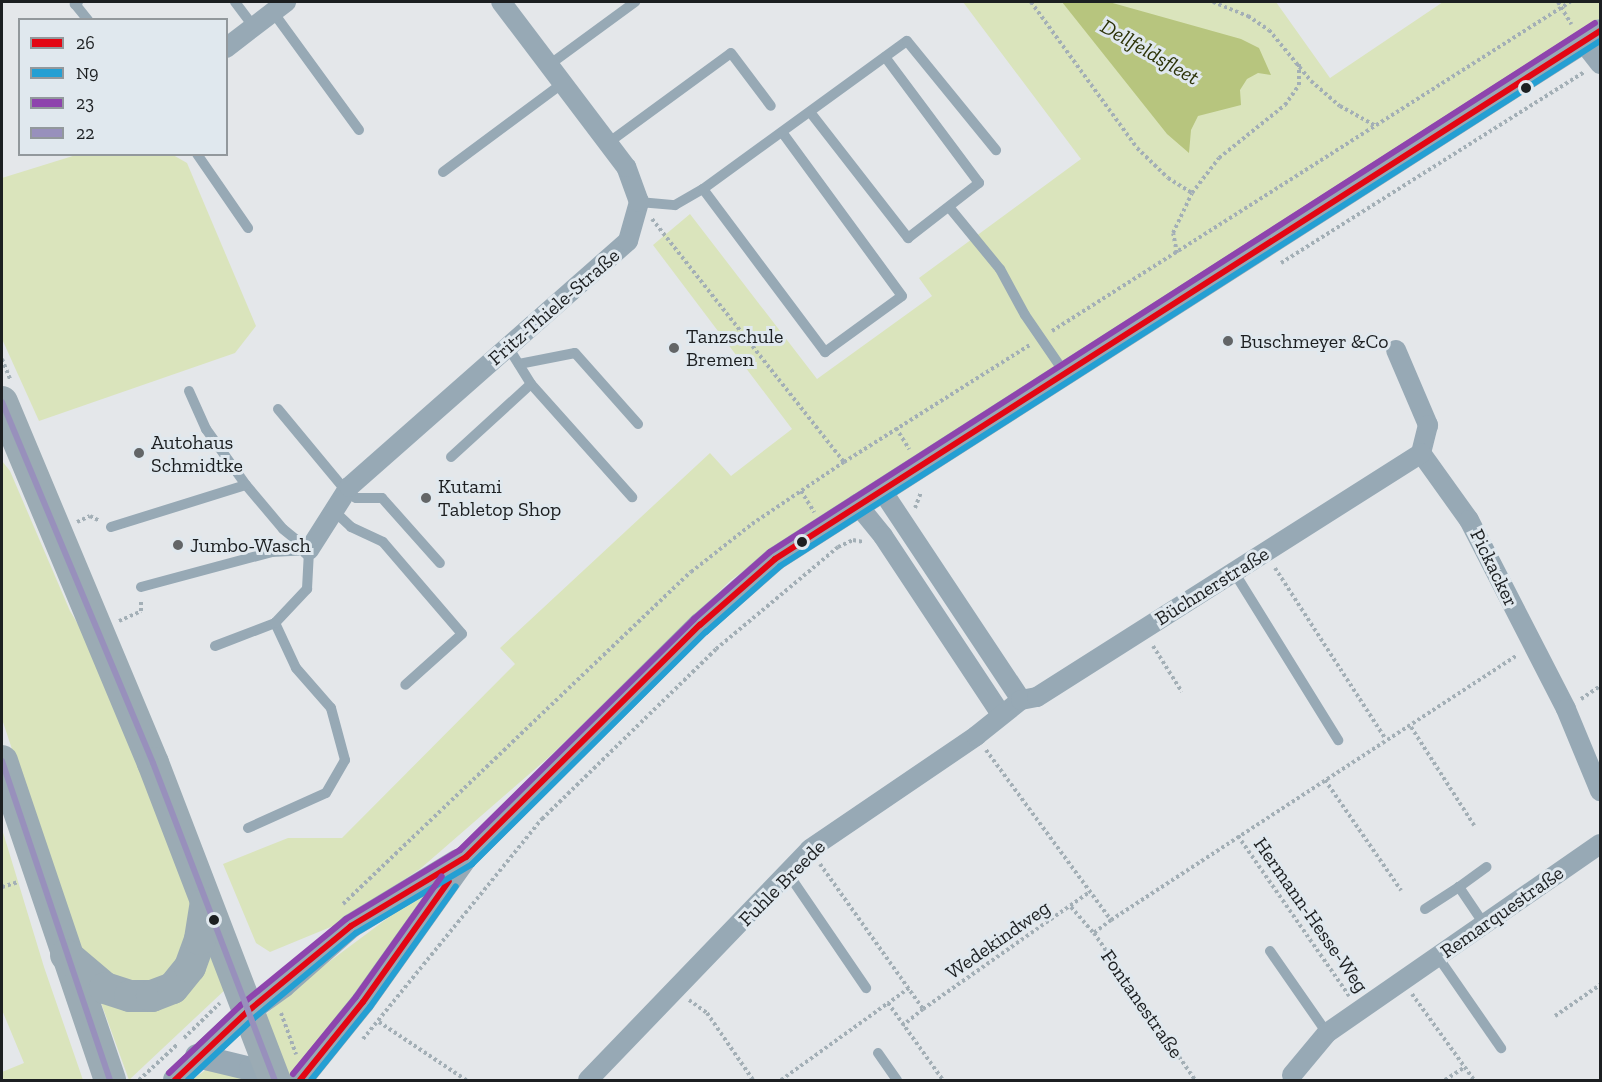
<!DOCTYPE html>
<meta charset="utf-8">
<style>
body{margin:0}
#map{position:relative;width:1602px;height:1082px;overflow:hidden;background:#e4e7ea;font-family:"Zilla Slab",serif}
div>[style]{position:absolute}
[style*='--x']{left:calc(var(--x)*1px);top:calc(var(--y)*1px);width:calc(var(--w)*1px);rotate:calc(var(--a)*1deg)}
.green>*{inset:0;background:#dae4bc}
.water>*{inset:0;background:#b7c57e}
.path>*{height:4px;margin-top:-2px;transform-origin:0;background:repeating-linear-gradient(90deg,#a3afb6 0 3px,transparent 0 6px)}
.service>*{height:10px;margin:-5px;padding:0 5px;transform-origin:5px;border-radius:5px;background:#97a9b5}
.minor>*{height:20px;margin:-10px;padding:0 10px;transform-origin:10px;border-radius:10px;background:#97a9b5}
.tertiary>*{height:24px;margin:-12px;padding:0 12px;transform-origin:12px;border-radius:12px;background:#97a9b5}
.primary>*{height:32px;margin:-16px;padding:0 16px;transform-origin:16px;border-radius:16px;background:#9babb4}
.bus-1>*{height:6px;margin:-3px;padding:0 3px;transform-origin:3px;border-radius:3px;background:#e30613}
.bus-2>*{height:6px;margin:-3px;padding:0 3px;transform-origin:3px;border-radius:3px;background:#249fd3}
.bus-3>*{height:6px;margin:-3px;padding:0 3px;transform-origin:3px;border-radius:3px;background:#8e44ad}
.bus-4>*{height:6px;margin:-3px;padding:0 3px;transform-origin:3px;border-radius:3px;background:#9890bc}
.dots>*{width:16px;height:16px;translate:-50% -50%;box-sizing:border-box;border:3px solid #e0e8ee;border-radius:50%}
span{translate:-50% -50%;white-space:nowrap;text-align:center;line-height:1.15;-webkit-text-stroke:6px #e0e8ee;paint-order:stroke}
.street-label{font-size:20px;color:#1c1f21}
.poi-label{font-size:20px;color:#1c1f21}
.left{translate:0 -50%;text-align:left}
.water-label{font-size:21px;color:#2b3206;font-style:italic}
.frame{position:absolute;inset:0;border:3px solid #1c1f21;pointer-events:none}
.legend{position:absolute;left:18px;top:18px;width:210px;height:138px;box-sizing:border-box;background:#e0e8ee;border:2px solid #92989c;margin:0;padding:8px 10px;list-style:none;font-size:18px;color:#1c1f21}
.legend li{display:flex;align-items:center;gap:12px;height:30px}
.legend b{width:30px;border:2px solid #92989c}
</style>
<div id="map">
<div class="green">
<div style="clip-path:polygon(963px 2px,1276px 2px,1330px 78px,1443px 2px,1600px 2px,1600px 18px,794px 534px,731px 580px,549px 757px,420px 869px,333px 926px,270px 952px,256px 943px,223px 864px,288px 838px,342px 838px,515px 664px,500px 648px,710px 453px,731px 476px,792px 429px,653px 245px,690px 214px,817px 379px,932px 296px,919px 278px,1081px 159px)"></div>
<div style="clip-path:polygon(76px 155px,173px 155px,187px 163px,256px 326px,235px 353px,39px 421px,2px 339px,2px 178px)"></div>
<div style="clip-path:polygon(2px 461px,10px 471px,70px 611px,108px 674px,188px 876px,192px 912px,186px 945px,164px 983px,115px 980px,78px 948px,2px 719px)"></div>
<div style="clip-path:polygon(2px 829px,44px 967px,83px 1080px,2px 1080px,2px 1072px,24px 1063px,2px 1010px)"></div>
<div style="clip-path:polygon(424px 891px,429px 895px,289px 1080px,264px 1016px,310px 976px)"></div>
<div style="clip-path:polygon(213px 942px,228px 987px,129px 1080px,100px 1000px,143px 1008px)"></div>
<div style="clip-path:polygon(207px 1069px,239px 1074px,245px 1080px,192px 1080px)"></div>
</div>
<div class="water">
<div style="clip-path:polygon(1062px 2px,1109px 2px,1241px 39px,1259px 48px,1271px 75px,1258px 73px,1247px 79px,1240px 90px,1241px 105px,1198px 116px,1191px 130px,1189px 153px,1167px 134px)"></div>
</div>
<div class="path">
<div style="--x:1031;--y:2;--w:180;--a:54"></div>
<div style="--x:1137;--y:148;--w:43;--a:44.1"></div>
<div style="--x:1168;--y:178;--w:28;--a:32"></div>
<div style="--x:1213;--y:2;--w:38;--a:22"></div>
<div style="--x:1248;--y:16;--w:25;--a:34"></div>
<div style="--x:1269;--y:30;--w:66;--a:50.5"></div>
<div style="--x:1311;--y:81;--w:38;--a:41"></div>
<div style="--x:1340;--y:106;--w:41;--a:29.1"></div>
<div style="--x:1558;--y:2;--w:26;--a:59"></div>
<div style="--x:652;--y:219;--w:310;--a:51.7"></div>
<div style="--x:1177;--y:253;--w:20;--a:-101"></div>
<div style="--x:1173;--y:233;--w:44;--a:-64.6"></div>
<div style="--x:1192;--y:193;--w:44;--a:-52.4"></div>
<div style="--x:1219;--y:158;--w:85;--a:-38.8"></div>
<div style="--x:1285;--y:105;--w:24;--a:-55"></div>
<div style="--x:1299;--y:85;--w:21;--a:-90"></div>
<div style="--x:1281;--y:263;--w:358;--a:-32.2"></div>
<div style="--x:1052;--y:331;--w:614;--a:-32.42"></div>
<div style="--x:2;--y:359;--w:22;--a:68"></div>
<div style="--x:896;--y:428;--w:25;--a:58"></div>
<div style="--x:801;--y:491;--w:25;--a:58"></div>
<div style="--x:915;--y:508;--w:17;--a:-69"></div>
<div style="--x:77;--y:522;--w:14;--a:-25"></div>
<div style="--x:90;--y:516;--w:11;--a:27"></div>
<div style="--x:1275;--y:568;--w:202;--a:57.1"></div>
<div style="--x:119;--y:621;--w:24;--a:-24"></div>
<div style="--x:141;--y:611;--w:11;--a:-90"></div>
<div style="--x:1153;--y:646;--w:54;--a:57.8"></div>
<div style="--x:1581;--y:699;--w:23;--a:-34"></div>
<div style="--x:1411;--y:727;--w:117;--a:57.3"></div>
<div style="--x:986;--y:750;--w:211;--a:53.7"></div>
<div style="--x:1111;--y:920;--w:21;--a:143"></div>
<div style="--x:1325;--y:780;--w:134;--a:55.4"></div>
<div style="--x:1238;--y:836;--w:195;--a:55.2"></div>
<div style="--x:820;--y:864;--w:178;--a:54.6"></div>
<div style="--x:923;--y:1009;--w:26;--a:141"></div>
<div style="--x:2;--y:887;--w:17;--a:-17"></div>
<div style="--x:343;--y:904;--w:481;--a:-43.7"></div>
<div style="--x:691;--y:572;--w:78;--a:-38.2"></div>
<div style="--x:752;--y:524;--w:111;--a:-34"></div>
<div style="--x:844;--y:462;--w:220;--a:-32.2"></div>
<div style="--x:1071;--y:907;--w:35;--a:49"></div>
<div style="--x:1094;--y:933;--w:178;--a:55.5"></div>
<div style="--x:1111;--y:920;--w:485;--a:-33.1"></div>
<div style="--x:909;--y:988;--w:26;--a:144"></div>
<div style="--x:888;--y:1003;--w:95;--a:54.5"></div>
<div style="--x:1412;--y:994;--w:106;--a:54.2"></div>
<div style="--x:689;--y:1000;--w:22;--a:36"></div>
<div style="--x:707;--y:1013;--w:81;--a:55.5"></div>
<div style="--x:923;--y:1009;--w:202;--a:-35.1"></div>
<div style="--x:281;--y:1013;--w:44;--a:69.9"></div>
<div style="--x:1555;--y:1016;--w:55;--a:-34.6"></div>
<div style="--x:379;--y:1022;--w:105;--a:33.7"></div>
<div style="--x:184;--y:1038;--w:50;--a:-44.2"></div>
<div style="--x:363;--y:1039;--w:284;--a:-50.9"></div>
<div style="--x:542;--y:819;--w:243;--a:-44.3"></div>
<div style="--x:716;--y:649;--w:159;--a:-39.9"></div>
<div style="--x:838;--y:547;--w:17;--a:-25"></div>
<div style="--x:853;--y:540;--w:10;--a:11"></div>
<div style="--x:139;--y:1080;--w:54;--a:-42.8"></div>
<div style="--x:781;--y:1080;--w:132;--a:-35.7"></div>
<div style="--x:1445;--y:1080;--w:24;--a:-33"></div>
</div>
<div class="service">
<div style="--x:78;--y:2;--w:4;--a:146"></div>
<div style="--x:75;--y:4;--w:21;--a:51"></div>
<div style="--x:235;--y:2;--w:30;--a:53"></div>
<div style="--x:273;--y:12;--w:146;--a:53.9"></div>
<div style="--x:549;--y:65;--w:107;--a:-36.2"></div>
<div style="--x:810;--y:112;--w:160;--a:52.1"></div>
<div style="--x:908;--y:238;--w:90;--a:-37.8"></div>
<div style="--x:979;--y:183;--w:157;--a:-126.7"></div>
<div style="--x:608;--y:143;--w:152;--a:-36.2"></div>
<div style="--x:731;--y:53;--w:66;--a:53"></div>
<div style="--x:197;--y:154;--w:90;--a:55.4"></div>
<div style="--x:443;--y:172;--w:149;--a:-36.6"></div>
<div style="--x:703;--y:189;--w:204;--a:53.2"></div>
<div style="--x:825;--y:352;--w:95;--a:-36"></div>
<div style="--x:902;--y:296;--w:203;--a:-126.2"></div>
<div style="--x:639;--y:202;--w:36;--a:5"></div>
<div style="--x:675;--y:205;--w:32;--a:-30"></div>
<div style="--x:703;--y:189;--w:252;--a:-36"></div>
<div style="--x:907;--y:41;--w:141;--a:50.8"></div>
<div style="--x:949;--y:207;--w:80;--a:50.6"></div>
<div style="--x:1000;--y:269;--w:52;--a:61.5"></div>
<div style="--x:1025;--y:315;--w:69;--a:55.6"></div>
<div style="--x:508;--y:347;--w:44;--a:58.1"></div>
<div style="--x:531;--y:384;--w:152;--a:48.2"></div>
<div style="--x:519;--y:364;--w:57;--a:-11.1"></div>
<div style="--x:575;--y:353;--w:95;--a:48.4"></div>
<div style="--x:189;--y:391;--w:42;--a:65.9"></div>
<div style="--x:206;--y:429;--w:69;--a:54.5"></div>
<div style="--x:246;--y:485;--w:57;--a:49.9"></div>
<div style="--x:283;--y:529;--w:33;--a:39"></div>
<div style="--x:278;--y:409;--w:107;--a:50.3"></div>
<div style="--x:346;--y:491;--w:12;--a:35"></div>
<div style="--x:356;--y:498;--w:26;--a:0"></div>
<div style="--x:382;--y:498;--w:87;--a:48.3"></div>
<div style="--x:451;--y:457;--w:108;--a:-42.4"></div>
<div style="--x:333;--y:510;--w:25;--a:43"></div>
<div style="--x:351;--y:527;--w:35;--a:25"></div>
<div style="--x:383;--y:542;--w:121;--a:49.3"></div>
<div style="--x:462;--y:634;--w:76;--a:138.2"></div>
<div style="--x:111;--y:527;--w:141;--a:-17.3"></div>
<div style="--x:1234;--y:572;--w:198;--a:58.2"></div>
<div style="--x:141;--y:587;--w:136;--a:-15"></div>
<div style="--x:272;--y:552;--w:37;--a:-3"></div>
<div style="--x:215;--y:646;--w:64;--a:-21"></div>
<div style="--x:248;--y:828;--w:85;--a:-24.2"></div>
<div style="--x:326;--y:793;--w:38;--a:-60"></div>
<div style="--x:345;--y:760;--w:54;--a:-105.1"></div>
<div style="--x:331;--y:708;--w:53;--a:-131.2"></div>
<div style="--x:296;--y:668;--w:50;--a:-115"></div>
<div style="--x:275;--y:623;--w:47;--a:-46.7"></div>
<div style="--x:307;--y:589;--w:39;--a:-87"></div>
<div style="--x:789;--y:875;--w:137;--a:55.7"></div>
<div style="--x:1425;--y:909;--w:40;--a:-32.9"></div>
<div style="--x:1484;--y:924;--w:45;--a:-124"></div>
<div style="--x:1459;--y:887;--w:34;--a:-36"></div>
<div style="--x:1270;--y:951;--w:100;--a:55.2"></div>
<div style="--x:1438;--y:957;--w:111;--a:55.3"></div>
<div style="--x:878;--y:1053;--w:33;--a:55"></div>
</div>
<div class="minor">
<div style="--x:1583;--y:42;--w:28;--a:52"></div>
<div style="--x:226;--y:48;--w:76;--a:-37.5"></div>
<div style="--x:1396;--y:350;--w:82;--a:66.9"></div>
<div style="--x:1428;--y:425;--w:29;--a:104"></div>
<div style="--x:1421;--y:453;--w:82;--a:54.4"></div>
<div style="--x:1469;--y:520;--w:212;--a:62.8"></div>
<div style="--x:1566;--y:709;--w:89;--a:67.5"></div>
<div style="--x:881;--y:489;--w:253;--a:56.4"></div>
<div style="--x:857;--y:504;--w:41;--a:50.9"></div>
<div style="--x:883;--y:536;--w:214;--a:56.5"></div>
<div style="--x:309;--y:550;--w:75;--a:-57.6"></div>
<div style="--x:349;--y:487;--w:372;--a:-41.4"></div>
<div style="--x:628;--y:241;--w:41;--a:-74.2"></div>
<div style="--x:639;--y:202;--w:37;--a:-110"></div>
<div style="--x:626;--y:167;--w:207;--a:-127.1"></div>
<div style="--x:1292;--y:1075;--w:55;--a:-50.2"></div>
<div style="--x:1327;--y:1033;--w:332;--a:-34.7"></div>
<div style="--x:588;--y:1080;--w:320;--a:-46.1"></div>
<div style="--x:810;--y:849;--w:201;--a:-34.2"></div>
<div style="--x:976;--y:736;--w:58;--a:-38.7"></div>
<div style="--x:1021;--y:700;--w:16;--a:-11"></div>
<div style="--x:1037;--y:697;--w:455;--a:-32.4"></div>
</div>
<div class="tertiary">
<div style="--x:197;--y:1056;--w:56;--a:13.5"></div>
<div style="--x:251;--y:1069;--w:16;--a:45"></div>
<div style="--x:175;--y:1080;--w:99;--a:-43.4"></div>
<div style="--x:247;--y:1012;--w:44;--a:-35.8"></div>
<div style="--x:283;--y:986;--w:91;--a:-41.4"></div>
<div style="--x:351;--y:926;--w:125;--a:-31.3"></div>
<div style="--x:300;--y:1080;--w:100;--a:-51.1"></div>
<div style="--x:363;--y:1002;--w:178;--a:-54.6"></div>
<div style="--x:466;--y:857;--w:330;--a:-44.8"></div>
<div style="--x:700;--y:625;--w:100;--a:-41.3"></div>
<div style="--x:775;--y:559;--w:979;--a:-32.62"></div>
</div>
<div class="primary">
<div style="--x:2;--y:402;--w:391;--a:67.3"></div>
<div style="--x:153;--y:763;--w:340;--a:69"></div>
<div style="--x:2;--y:761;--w:337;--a:71.3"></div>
<div style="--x:66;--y:955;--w:51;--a:40.2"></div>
<div style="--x:105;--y:988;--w:26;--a:18"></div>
<div style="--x:130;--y:996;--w:22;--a:0"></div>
<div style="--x:152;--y:996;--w:22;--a:-21"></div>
<div style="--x:173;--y:988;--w:27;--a:-51"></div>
<div style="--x:190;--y:967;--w:30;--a:-70"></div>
<div style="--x:200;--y:939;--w:36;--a:-81"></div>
</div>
<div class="bus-1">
<div style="--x:175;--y:1080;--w:99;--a:-43.4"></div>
<div style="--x:247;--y:1012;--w:135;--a:-39.6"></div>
<div style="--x:351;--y:926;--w:134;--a:-31"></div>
<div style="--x:466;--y:857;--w:330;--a:-44.8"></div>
<div style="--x:700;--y:625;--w:100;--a:-41.3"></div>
<div style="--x:775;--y:559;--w:979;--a:-32.62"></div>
<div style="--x:300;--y:1080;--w:100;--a:-51.1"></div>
<div style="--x:363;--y:1002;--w:148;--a:-54.6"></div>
</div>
<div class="bus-2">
<div style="--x:188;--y:1080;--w:89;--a:-43.2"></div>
<div style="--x:253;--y:1019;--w:134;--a:-39.9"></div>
<div style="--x:356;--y:933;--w:135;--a:-30.7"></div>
<div style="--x:472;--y:864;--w:330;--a:-44.8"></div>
<div style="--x:706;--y:632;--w:99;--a:-41.7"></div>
<div style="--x:780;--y:566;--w:974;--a:-32.63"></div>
<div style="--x:311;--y:1080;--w:94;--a:-51.1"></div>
<div style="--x:370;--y:1007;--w:148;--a:-54.6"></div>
</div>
<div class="bus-3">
<div style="--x:169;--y:1073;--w:99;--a:-43.4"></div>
<div style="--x:241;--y:1005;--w:136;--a:-39.3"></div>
<div style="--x:346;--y:919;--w:133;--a:-31.2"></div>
<div style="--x:460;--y:850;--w:329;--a:-44.6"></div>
<div style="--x:694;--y:619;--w:101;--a:-41.4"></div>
<div style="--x:770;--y:552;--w:980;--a:-32.67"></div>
<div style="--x:293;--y:1074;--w:99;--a:-50.7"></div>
<div style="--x:356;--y:997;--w:148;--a:-54.6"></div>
</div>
<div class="bus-4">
<div style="--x:2;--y:402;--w:391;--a:67.3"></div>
<div style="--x:153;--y:763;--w:340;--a:69"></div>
<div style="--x:2;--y:761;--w:337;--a:71.3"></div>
</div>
<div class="dots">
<div style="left:1526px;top:88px;background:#1c1f21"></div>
<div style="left:1228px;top:341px;background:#626567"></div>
<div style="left:674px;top:348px;background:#626567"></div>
<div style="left:139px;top:453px;background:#626567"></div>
<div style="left:426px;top:498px;background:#626567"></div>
<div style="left:802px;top:542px;background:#1c1f21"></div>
<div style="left:178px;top:545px;background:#626567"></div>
<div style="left:214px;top:920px;background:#1c1f21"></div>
</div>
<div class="street-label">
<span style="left:554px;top:307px;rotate:-41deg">Fritz-Thiele-Straße</span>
<span style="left:1494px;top:568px;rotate:64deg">Pickacker</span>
<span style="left:1212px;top:586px;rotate:-32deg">Büchnerstraße</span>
<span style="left:782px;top:883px;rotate:-45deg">Fuhle Breede</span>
<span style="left:1502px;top:912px;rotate:-35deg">Remarquestraße</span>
<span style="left:1311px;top:915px;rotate:55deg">Hermann-Hesse-Weg</span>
<span style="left:998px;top:940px;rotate:-35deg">Wedekindweg</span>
<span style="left:1142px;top:1004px;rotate:55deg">Fontanestraße</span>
</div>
<div class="poi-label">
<span class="left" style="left:686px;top:348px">Tanzschule<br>Bremen</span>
<span class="left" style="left:1240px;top:341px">Buschmeyer &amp;Co</span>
<span class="left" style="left:151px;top:454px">Autohaus<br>Schmidtke</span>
<span class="left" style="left:438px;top:498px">Kutami<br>Tabletop Shop</span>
<span class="left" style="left:190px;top:545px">Jumbo-Wasch</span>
</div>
<div class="water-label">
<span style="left:1150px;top:52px;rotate:30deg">Dellfeldsfleet</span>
</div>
<div class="frame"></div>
<ul class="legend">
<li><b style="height:8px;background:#e30613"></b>26</li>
<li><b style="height:8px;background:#249fd3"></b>N9</li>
<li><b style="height:8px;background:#8e44ad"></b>23</li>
<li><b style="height:8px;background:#9890bc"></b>22</li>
</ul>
</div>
